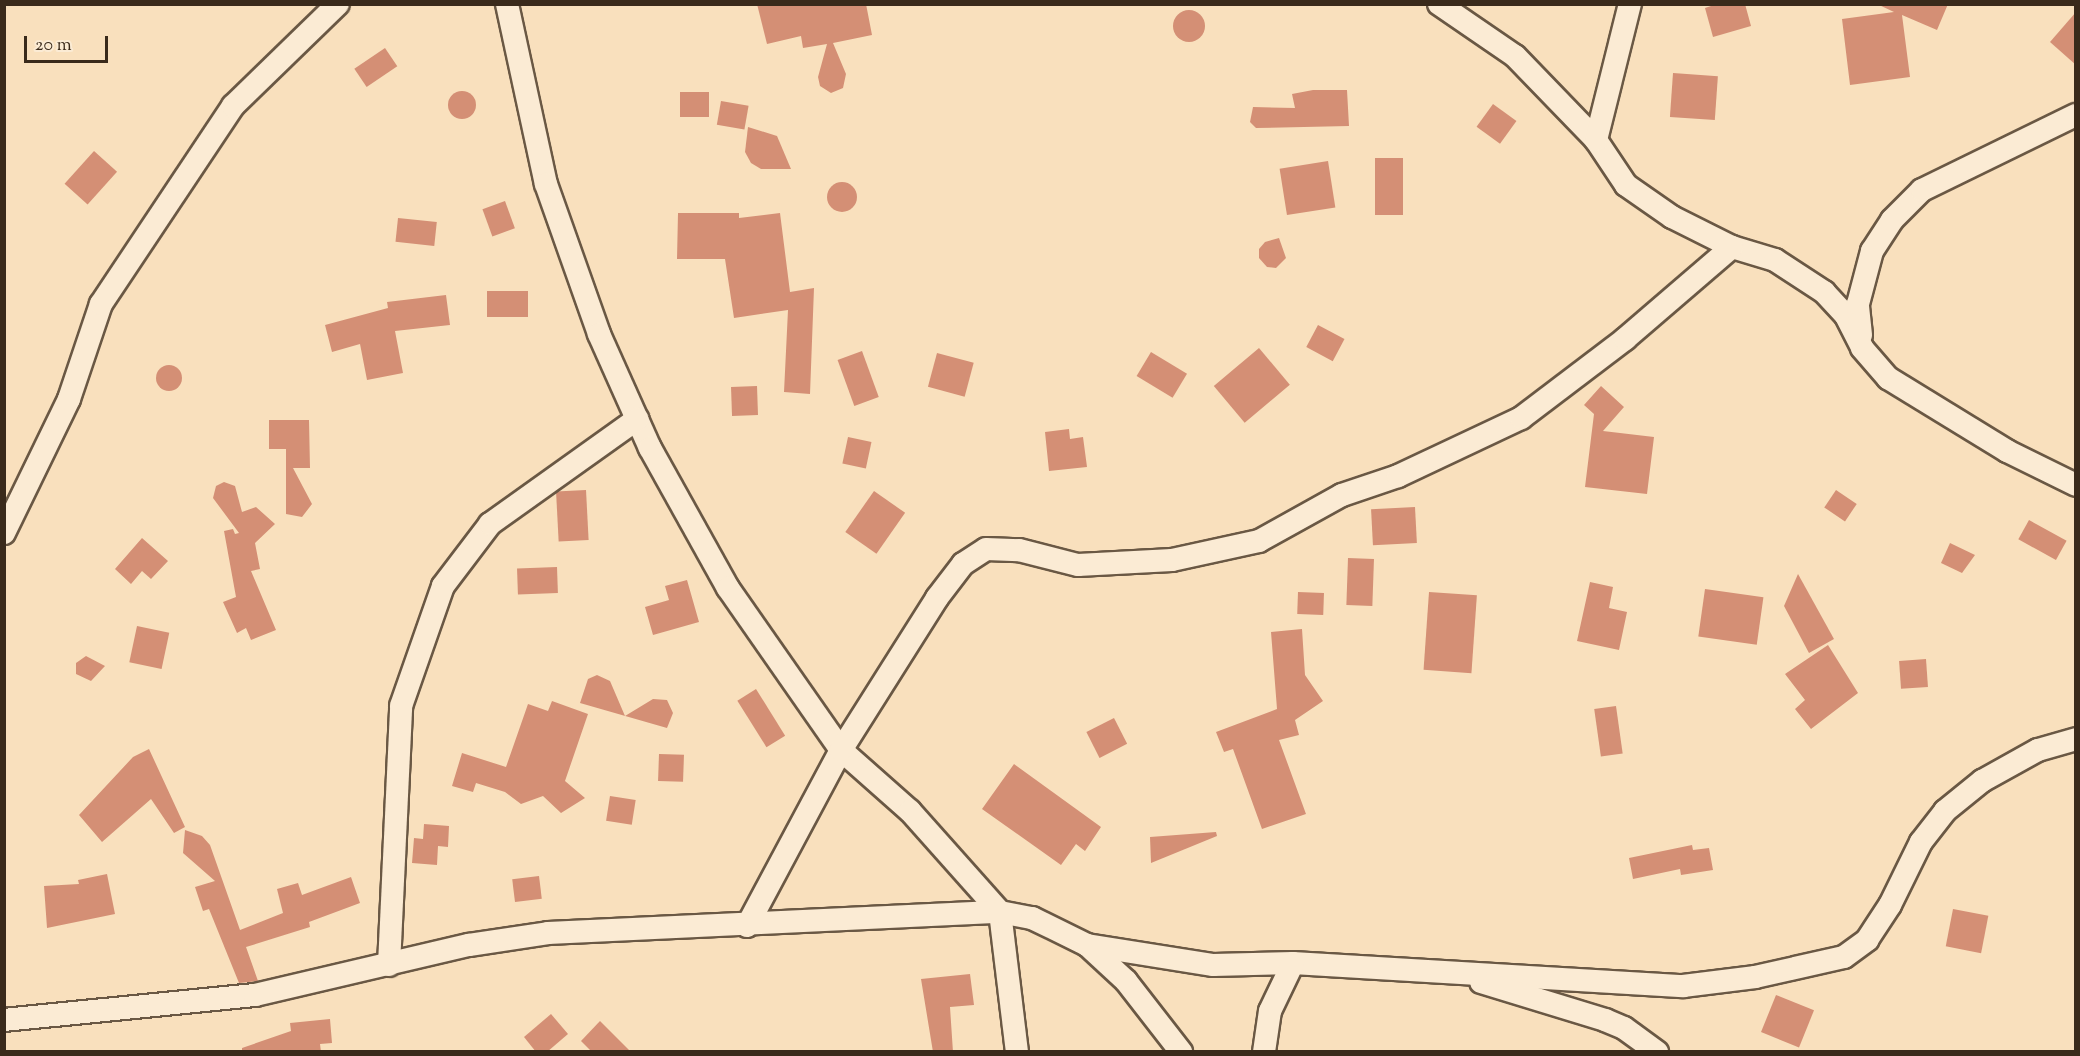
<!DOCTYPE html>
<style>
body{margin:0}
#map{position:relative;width:2080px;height:1056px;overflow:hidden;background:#f9e0bd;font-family:"Sorts Mill Goudy",serif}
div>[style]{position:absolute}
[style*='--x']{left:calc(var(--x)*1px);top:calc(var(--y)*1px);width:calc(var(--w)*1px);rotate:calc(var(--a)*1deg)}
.building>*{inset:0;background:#d48f75;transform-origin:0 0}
.round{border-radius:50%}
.roads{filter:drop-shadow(2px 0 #6a5844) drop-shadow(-2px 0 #6a5844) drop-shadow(0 2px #6a5844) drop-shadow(0 -2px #6a5844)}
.street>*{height:22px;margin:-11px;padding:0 11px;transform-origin:11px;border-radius:11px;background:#fbebd4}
span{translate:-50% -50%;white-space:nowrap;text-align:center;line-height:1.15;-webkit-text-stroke:4.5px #fbebd4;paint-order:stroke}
.frame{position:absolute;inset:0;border:6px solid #3a2a1b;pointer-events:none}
.scale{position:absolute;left:24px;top:36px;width:84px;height:27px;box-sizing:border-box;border:3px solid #3a2a1b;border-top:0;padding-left:8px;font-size:18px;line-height:21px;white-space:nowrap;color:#3a2a1b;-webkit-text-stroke:4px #fbebd4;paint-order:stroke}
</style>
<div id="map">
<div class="building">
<div style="clip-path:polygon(757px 4px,866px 4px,872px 35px,833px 43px,846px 74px,843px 88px,831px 93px,820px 86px,818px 77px,827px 44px,803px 48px,801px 36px,767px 44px)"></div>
<div style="clip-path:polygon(1717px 4px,1745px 4px,1751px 26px,1713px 37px,1705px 8px)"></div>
<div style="clip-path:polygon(1877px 4px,1948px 4px,1937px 30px,1902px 15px,1910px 77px,1850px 85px,1842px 19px,1894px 12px)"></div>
<div class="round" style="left:1173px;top:10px;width:32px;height:32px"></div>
<div style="clip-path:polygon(2076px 12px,2076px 65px,2050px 42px)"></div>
<div style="left:385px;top:48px;width:22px;height:37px;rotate:56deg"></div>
<div style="left:1673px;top:73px;width:45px;height:44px;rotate:4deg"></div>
<div style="clip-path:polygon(1313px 90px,1347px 90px,1349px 126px,1256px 128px,1250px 122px,1253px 107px,1295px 108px,1292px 94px)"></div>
<div class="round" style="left:448px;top:91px;width:28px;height:28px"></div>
<div style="left:709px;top:92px;width:25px;height:29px;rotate:90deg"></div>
<div style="left:721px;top:101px;width:28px;height:24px;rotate:10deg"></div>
<div style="left:1493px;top:104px;width:29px;height:28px;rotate:36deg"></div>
<div style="clip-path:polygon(748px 127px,777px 136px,791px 169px,761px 169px,751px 163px,745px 152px)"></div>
<div style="left:94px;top:151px;width:31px;height:44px;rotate:42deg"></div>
<div style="left:1375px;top:158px;width:28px;height:57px"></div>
<div style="left:1328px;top:161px;width:47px;height:49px;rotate:81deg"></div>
<div class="round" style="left:827px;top:182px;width:30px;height:30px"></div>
<div style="left:505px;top:201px;width:29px;height:24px;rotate:70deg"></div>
<div style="clip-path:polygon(678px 213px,739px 213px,739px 218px,780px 213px,790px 292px,814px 288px,810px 394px,784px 392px,788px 310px,734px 318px,725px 259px,677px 259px)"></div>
<div style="left:398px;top:218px;width:39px;height:24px;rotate:6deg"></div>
<div style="clip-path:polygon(1279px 238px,1286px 258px,1276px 268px,1267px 267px,1259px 258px,1259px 249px,1265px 242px)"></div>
<div style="left:528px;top:291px;width:26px;height:41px;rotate:90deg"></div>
<div style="clip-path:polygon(446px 295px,450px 325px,395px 331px,403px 373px,367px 380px,360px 344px,332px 352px,325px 325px,388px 308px,387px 302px)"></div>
<div style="left:1318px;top:325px;width:30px;height:25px;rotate:28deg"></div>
<div style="left:1259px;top:348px;width:48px;height:59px;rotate:50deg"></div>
<div style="left:862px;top:351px;width:49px;height:26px;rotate:70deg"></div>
<div style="left:1151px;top:352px;width:42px;height:28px;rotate:31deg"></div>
<div style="left:937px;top:353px;width:38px;height:35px;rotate:15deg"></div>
<div class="round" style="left:156px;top:365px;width:26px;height:26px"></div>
<div style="left:757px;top:386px;width:29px;height:26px;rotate:88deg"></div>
<div style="clip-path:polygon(1601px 386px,1624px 407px,1603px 431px,1654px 437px,1647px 494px,1585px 487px,1594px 414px,1584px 405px)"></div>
<div style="clip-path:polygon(269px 420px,309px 420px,310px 468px,293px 468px,312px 504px,302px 517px,286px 514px,286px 449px,269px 449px)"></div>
<div style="clip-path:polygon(1069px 429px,1070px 439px,1083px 437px,1087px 467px,1049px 471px,1045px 432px)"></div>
<div style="left:848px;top:437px;width:24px;height:27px;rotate:12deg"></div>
<div style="clip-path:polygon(224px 482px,235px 486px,242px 512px,256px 507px,275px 524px,255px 543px,260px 569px,251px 571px,276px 630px,251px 640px,246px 628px,237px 633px,223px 602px,236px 597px,224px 531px,233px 529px,235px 534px,239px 533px,213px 498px,216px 486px)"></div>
<div style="left:586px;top:490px;width:50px;height:30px;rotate:87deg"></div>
<div style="left:1836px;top:490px;width:25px;height:21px;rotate:34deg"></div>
<div style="left:874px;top:491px;width:38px;height:50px;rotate:35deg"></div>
<div style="left:1415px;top:507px;width:36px;height:44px;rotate:87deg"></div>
<div style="left:2029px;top:520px;width:43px;height:22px;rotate:29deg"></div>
<div style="clip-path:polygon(142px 538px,168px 561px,151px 579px,142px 571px,131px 584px,115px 569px)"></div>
<div style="clip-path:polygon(1950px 543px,1975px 555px,1962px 573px,1941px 563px)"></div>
<div style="left:1348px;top:558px;width:26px;height:47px;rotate:2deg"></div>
<div style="left:557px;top:567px;width:26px;height:40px;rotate:88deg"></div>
<div style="clip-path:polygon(1798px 574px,1834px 639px,1809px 653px,1784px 606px)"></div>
<div style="clip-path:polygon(687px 580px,699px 622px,653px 635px,645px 607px,669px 600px,665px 586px)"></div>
<div style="clip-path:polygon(1590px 582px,1613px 587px,1609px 608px,1627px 612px,1619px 650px,1577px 641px)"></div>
<div style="left:1705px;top:589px;width:59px;height:48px;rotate:8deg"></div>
<div style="left:1298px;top:592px;width:26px;height:22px;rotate:2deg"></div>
<div style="left:1429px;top:592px;width:48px;height:78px;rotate:4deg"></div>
<div style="left:137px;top:626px;width:33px;height:37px;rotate:12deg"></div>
<div style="clip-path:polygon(1302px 629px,1305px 675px,1323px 701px,1295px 720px,1299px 735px,1279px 740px,1306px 814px,1262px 829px,1233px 749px,1224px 752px,1216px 732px,1277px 709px,1271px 632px)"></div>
<div style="clip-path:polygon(1828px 645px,1858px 693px,1811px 729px,1795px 709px,1805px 700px,1785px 674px)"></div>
<div style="clip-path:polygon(86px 656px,105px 666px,91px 681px,76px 674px,76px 663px)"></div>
<div style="left:1926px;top:659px;width:28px;height:27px;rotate:86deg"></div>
<div style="clip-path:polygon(597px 675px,610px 681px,625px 716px,653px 699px,667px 700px,673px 713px,667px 728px,580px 703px,588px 679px)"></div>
<div style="left:756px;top:689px;width:55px;height:22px;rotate:58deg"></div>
<div style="clip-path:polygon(552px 701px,588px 714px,565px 781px,585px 798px,561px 813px,543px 796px,521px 804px,505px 792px,476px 783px,473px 792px,452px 786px,462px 753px,506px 767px,528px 704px,548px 711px)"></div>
<div style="left:1616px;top:706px;width:48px;height:22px;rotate:82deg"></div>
<div style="left:1114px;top:718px;width:29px;height:31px;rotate:63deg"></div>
<div style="clip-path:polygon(149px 749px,185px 827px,174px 833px,151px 799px,102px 842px,79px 815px,133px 757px)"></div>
<div style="left:659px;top:754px;width:25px;height:27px;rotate:2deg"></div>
<div style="clip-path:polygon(1014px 764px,1101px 827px,1085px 851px,1076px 844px,1061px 865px,982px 809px)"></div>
<div style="left:610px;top:796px;width:26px;height:25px;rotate:9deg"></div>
<div style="clip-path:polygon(424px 824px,449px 826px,448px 847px,438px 846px,437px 865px,412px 863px,414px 838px,423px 839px)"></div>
<div style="clip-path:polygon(185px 830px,202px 836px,210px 845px,240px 930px,283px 913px,277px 889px,298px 883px,302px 895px,351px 877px,360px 903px,309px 922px,310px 927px,246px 947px,258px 981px,239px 983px,209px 909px,203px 911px,195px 887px,215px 881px,183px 853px)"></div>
<div style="clip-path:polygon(1216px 832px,1217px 836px,1151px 863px,1150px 837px)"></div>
<div style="clip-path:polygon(1692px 845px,1693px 850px,1709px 848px,1713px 870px,1681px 875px,1680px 869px,1633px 879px,1629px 858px)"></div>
<div style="clip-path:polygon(107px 874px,115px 914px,47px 928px,44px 886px,79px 884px,78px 880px)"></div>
<div style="left:539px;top:876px;width:23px;height:27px;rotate:83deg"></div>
<div style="left:1953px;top:909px;width:36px;height:38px;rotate:11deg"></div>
<div style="clip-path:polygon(970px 974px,974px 1005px,950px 1007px,953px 1052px,933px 1052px,921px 979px)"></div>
<div style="left:1776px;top:995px;width:41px;height:40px;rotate:22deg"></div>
<div style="clip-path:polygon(551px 1014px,568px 1034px,547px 1052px,536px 1052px,524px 1037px)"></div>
<div style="clip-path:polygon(330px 1019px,332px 1043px,320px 1044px,321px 1052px,242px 1052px,242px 1048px,291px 1031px,290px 1023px)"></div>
<div style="clip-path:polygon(600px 1021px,631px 1052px,592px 1052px,581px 1041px)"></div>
</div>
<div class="roads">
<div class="street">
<div style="--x:507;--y:4;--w:184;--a:77.8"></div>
<div style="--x:546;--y:184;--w:159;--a:70.5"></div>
<div style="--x:599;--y:334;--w:125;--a:65.9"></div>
<div style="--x:650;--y:448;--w:160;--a:60.9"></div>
<div style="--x:728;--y:588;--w:198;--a:55.1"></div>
<div style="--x:841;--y:750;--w:92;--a:41.5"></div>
<div style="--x:910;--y:811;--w:135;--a:48.3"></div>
<div style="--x:1000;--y:912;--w:141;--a:83.1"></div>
<div style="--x:1439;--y:4;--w:92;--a:34.4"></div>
<div style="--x:1515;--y:56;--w:117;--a:46"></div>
<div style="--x:1596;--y:140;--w:54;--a:56.3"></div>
<div style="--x:1626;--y:185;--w:56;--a:34.8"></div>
<div style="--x:1672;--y:217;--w:67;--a:26.6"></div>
<div style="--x:1732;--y:247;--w:45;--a:16.8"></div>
<div style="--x:1775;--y:260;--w:59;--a:33.1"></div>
<div style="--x:1824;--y:292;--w:33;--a:47"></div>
<div style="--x:1846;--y:316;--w:36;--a:63"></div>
<div style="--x:1862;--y:348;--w:40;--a:49"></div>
<div style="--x:1888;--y:378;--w:140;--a:31.5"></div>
<div style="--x:2007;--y:451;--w:77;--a:26.2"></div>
<div style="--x:1596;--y:140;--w:140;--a:-76"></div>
<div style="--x:1861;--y:335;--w:31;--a:-96"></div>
<div style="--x:1858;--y:304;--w:55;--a:-75.2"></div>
<div style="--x:1872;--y:251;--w:37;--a:-57"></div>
<div style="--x:1892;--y:220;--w:42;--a:-45"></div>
<div style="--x:1922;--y:190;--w:171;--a:-26"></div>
<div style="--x:4;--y:533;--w:149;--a:-64.1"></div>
<div style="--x:69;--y:399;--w:100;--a:-71.4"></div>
<div style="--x:101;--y:304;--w:238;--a:-56.3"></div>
<div style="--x:233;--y:106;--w:146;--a:-44.2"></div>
<div style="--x:747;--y:926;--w:200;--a:-61.9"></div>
<div style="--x:841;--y:750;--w:180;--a:-57.7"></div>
<div style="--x:937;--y:598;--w:43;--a:-52.6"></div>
<div style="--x:963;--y:564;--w:27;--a:-33"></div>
<div style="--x:986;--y:549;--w:33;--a:2"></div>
<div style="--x:1019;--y:550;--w:61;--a:14.3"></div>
<div style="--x:1078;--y:565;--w:94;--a:-3"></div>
<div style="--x:1172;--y:560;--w:89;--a:-12.3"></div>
<div style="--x:1259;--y:541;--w:95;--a:-29"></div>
<div style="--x:1342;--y:495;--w:59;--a:-18.7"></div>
<div style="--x:1398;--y:476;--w:136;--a:-25.2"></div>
<div style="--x:1521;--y:418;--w:131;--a:-37.2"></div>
<div style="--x:1625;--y:339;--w:141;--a:-40.7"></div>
<div style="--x:1087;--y:945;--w:128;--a:9"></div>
<div style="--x:1213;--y:965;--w:80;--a:-1.4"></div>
<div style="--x:1293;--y:963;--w:391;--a:3.4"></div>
<div style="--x:1683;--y:986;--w:73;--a:-7.1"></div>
<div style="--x:1755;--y:977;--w:91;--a:-12.7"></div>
<div style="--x:1844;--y:957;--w:29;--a:-36"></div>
<div style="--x:1867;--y:940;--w:42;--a:-56.7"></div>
<div style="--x:1890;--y:905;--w:70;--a:-63.8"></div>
<div style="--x:1921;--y:842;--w:39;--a:-52"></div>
<div style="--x:1945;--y:811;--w:48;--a:-39"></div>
<div style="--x:1982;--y:781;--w:64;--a:-29"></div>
<div style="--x:2038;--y:750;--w:40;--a:-16"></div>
<div style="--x:389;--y:965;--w:259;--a:-87.3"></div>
<div style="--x:401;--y:706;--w:127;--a:-70.7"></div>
<div style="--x:443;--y:586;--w:78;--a:-52.8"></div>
<div style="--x:490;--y:524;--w:181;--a:-35.5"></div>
<div style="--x:1481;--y:982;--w:130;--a:17"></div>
<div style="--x:1605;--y:1020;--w:21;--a:23"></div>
<div style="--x:1624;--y:1028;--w:41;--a:36"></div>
<div style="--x:4;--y:1020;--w:252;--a:-5.7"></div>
<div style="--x:255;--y:995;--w:220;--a:-13.2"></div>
<div style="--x:469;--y:945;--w:80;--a:-8.6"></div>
<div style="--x:548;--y:933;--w:452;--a:-2.7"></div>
<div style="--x:1000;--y:912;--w:33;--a:11"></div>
<div style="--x:1032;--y:918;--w:61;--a:26.1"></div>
<div style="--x:1087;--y:945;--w:53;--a:42.7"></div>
<div style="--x:1126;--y:981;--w:90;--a:52.2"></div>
<div style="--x:1264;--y:1052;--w:41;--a:-81.7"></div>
<div style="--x:1270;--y:1011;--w:53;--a:-64.4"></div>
</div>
</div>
<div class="frame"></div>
<div class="scale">20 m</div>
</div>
